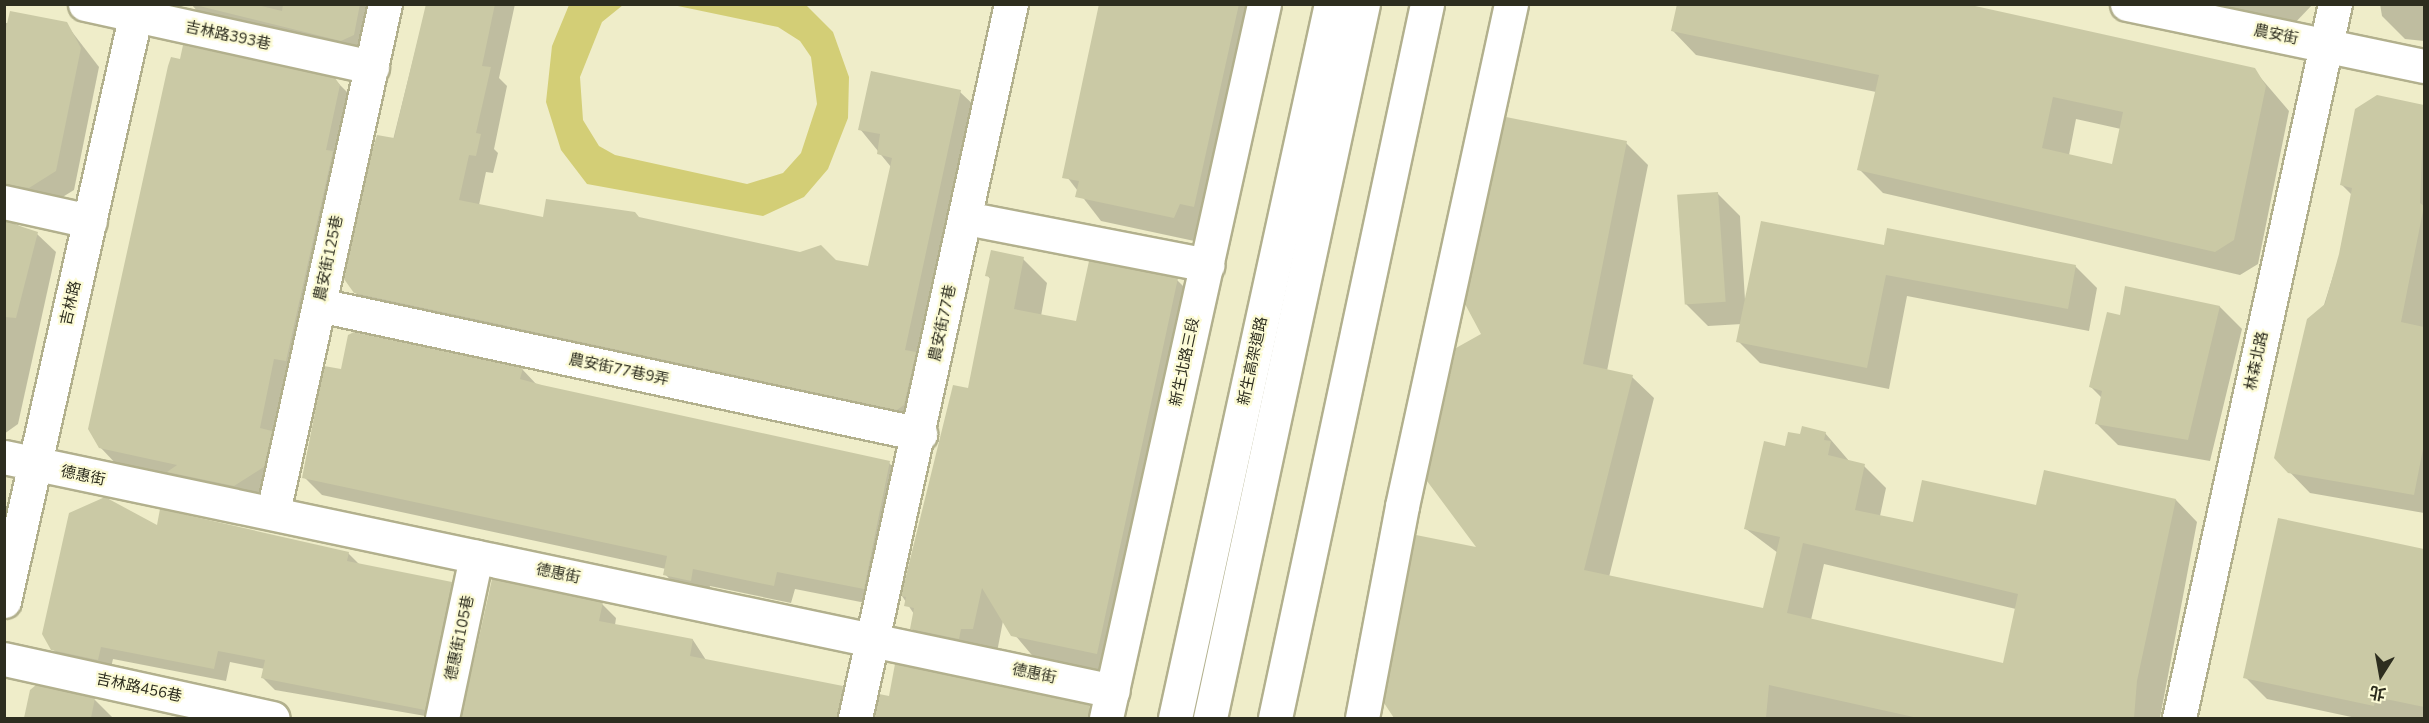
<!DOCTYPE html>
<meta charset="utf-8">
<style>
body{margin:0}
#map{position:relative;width:2429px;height:723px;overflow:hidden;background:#efedc9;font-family:"Nunito Sans","Noto Sans TC",sans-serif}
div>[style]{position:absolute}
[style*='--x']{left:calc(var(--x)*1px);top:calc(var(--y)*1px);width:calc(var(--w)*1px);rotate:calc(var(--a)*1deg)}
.green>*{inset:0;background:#d3ce76}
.shadow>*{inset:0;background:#0003}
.building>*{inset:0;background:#cac9a5;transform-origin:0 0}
.roads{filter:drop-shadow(2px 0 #b2b08d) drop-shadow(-2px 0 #b2b08d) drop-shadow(0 2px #b2b08d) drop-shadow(0 -2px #b2b08d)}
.minor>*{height:33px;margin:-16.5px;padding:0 16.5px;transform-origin:16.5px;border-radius:16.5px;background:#fff}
.highway>*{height:33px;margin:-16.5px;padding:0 16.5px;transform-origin:16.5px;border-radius:16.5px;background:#fff}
span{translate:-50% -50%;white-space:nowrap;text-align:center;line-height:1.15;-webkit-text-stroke:4.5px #fcfbd6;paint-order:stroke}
.street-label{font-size:15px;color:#2d2d1f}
.frame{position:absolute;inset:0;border:6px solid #2d2d1f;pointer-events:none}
.north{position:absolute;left:2351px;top:645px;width:60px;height:60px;-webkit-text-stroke:4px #fcfbd6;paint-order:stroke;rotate:191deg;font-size:16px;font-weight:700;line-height:24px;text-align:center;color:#2d2d1f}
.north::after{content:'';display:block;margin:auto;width:21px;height:27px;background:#2d2d1f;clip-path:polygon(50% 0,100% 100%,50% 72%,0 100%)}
</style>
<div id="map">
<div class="green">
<div style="clip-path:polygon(569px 5px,623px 5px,602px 22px,580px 77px,583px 120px,599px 146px,615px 155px,747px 184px,783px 173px,801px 153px,817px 104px,811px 57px,800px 41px,778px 27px,673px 5px,806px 5px,833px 32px,849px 77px,848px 118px,828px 169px,804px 197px,763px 216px,587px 184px,561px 150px,546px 102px,552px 46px)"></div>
</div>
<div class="shadow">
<div style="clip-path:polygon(191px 4px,381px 4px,371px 52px,210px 25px)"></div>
<div style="clip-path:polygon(427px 4px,515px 4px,499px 78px,507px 86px,494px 149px,498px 153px,493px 173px,486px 172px,479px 205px,544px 219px,640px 219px,869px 268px,891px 167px,860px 129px,960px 92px,978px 109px,921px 422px,373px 310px,355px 292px)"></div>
<div style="clip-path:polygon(1101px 4px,1268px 4px,1199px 242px,1101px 221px,1064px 173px)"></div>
<div style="clip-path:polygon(2191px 4px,2313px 4px,2292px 26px)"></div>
<div style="clip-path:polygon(2380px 4px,2424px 4px,2424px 41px,2405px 39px,2382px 16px)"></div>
<div style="clip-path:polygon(4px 23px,66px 24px,99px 67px,74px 190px,48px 206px,4px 216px)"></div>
<div style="clip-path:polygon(evenodd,1673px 31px,2254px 70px,2289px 111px,2258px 264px,2240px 275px,1883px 193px,1859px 169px,1876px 92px,1696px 55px,1673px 31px,2076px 119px,2121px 129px,2113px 165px,2069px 155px,2076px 119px)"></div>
<div style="clip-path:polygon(335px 80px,353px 98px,281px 484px,252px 503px,118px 466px,100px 447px)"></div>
<div style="clip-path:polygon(2378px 97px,2424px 106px,2424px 513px,2310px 493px,2276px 458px,2340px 254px,2352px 195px,2341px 184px)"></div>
<div style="clip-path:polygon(evenodd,1626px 143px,1648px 165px,1607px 371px,1632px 377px,1654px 398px,1609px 577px,1765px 610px,1778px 553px,1746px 529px,1786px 448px,1801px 436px,1825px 433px,1850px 462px,1864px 466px,1886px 488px,1880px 516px,1914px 523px,2037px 506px,2176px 500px,2197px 522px,2160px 718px,1396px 718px,1386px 703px,1479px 550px,1483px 334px,1626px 143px,1824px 564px,2016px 609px,2004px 664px,1811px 620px,1824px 564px)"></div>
<div style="clip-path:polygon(1718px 194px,1740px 216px,1745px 300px,1885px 247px,2075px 266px,2097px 288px,2089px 331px,1907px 296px,1889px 389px,1760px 363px,1738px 341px,1742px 324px,1708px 326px,1686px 304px)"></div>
<div style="clip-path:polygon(4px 219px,37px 234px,56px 252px,18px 424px,4px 434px)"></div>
<div style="clip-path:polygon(1023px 259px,1047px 283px,1041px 316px,1077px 323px,1177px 280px,1201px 304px,1120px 677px,1036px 660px,1003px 621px,997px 652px,935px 652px,911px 628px,914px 614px,902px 596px,969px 390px,991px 280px,987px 275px)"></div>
<div style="clip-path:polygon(2220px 307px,2242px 329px,2210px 461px,2118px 445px,2096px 423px,2102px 398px,2090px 386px,2121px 317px)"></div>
<div style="clip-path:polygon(522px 369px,538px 386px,889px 463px,907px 480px,881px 606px,795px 589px,791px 603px,710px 586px,708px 597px,682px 592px,665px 574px,666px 569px,322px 495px,304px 477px,342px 371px)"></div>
<div style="clip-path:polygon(2279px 520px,2424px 551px,2424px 718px,2356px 718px,2267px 699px,2245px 677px)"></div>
<div style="clip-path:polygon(158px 528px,348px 553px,360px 565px,451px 583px,463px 595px,437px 718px,275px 690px,263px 678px,265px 669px,230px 662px,226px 681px,113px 659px,110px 672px,65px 662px,53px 649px)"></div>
<div style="clip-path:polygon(493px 581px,602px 604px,616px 618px,615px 625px,693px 640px,706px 660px,842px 688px,856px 702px,855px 718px,462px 718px)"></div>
<div style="clip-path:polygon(31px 691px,95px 700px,113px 718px,26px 718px)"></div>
<div style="clip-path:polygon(881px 696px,1069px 702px,1085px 718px,876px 718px)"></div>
</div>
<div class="building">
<div style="clip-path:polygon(191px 4px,253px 4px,282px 11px,283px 4px,360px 4px,354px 35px,341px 41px)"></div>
<div style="clip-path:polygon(426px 4px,495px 4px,482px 66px,491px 67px,476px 133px,481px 134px,476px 156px,469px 155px,459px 200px,543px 217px,546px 199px,635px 212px,639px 217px,800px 252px,821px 245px,836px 260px,868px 266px,892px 158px,877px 154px,880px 134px,858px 130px,871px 71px,961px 90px,905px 350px,916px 352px,904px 405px,897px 410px,354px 293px,344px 279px,370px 157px,377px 135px,394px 138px)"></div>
<div style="clip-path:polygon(1099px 4px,1239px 4px,1194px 207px,1180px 204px,1174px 218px,1075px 197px,1079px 181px,1062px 178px)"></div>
<div style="clip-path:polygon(evenodd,1677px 4px,1966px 4px,2255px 68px,2266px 86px,2234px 240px,2215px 252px,1857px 170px,1879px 75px,1671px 31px,1677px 4px,2053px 97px,2123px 112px,2112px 164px,2042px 148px,2053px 97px)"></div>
<div style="clip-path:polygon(10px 11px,67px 22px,81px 48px,56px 171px,29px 188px,4px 184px,4px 36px)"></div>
<div style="clip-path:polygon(183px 45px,335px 78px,340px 85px,326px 150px,333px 151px,286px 361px,274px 359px,260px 428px,272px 431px,264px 467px,234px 486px,167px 472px,177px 465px,99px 448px,88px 429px,168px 66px,171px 57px,180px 59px)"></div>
<div style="clip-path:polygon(2377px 95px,2424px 105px,2420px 203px,2424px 206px,2401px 322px,2424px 327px,2424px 444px,2414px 495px,2288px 473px,2274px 458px,2307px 319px,2325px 304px,2339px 254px,2352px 188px,2340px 185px,2355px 109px)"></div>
<div style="clip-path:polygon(evenodd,1506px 117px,1627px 141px,1583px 364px,1633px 375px,1584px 570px,1763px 608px,1780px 537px,1744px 529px,1764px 441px,1785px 446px,1788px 432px,1800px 434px,1802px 426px,1826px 432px,1824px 440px,1831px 441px,1828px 455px,1865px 464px,1855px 510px,1913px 522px,1922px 480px,2036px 505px,2044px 470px,2176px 499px,2137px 681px,2134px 718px,1918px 718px,1769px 685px,1766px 718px,1394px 718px,1384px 703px,1416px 535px,1476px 547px,1427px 481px,1456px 348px,1481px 334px,1465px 304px,1506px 117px,1803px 543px,2018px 594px,2003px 663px,1787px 613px,1803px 543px)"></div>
<div style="left:1718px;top:192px;width:110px;height:41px;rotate:86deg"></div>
<div style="clip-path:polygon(4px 221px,38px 232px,16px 318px,4px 317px)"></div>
<div style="clip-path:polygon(1761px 221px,1884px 245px,1887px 228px,2076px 265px,2068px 309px,1886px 275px,1867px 368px,1736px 342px)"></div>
<div style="clip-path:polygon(991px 250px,1024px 257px,1014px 309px,1076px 321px,1089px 261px,1178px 278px,1097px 654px,1011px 636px,982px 588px,973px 629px,961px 629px,959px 639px,910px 629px,914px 608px,904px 606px,906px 597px,901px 596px,953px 385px,968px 388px,990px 277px,985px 276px)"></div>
<div style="clip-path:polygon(2125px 286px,2220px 306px,2188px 440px,2095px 424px,2102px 391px,2089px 387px,2107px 312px,2120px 315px)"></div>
<div style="clip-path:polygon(354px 332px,523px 368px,520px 379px,542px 385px,890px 461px,864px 589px,777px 572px,774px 586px,693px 569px,691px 581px,663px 575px,667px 556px,302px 478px,324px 366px,341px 369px,348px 335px)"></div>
<div style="clip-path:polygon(105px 497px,157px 525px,160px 509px,349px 552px,347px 561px,452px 582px,425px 710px,261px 678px,265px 660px,218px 651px,214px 669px,101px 647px,98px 660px,51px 650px,42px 634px,69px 513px)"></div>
<div style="clip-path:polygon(2278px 518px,2424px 549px,2424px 707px,2376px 697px,2374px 706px,2243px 678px)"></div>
<div style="clip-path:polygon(492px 579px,603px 602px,599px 621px,693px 639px,690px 656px,843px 686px,837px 718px,461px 718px)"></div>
<div style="clip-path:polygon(895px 664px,1090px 705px,1088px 718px,874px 718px,879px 694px,889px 696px)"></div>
<div style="clip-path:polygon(36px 685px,95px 698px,91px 718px,24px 718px,30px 690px)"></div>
</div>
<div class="roads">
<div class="minor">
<div style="--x:85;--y:4;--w:294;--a:12.4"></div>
<div style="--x:2127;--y:4;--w:303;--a:11.8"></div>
<div style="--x:4;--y:202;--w:88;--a:12.5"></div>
<div style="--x:966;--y:218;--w:246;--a:11"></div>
<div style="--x:319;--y:305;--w:615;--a:12.11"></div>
<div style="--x:4;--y:457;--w:1133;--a:11.91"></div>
<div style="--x:273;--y:512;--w:520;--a:-77.57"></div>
<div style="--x:4;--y:601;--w:612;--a:-77.35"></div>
<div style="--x:4;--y:659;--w:275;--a:12.4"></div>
<div style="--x:442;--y:718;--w:165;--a:-78.1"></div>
<div style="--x:855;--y:718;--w:731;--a:-77.68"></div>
<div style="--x:1106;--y:718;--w:731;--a:-77.52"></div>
<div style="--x:1275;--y:718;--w:730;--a:-77.98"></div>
<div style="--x:1362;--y:718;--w:216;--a:-79.3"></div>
<div style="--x:1402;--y:506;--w:514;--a:-77.75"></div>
<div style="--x:2179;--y:718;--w:731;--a:-77.68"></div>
</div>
<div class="highway">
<div style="--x:1175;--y:718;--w:731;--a:-77.68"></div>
<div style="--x:1210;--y:718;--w:730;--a:-77.91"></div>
</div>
</div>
<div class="street-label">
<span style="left:2276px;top:35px;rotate:12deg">農安街</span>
<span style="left:228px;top:36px;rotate:12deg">吉林路393巷</span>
<span style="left:329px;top:258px;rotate:-78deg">農安街125巷</span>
<span style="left:71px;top:303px;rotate:-77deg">吉林路</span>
<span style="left:943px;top:323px;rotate:-78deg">農安街77巷</span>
<span style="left:1253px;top:361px;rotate:-78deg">新生高架道路</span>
<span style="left:2257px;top:361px;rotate:-78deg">林森北路</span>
<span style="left:1185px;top:362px;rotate:-78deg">新生北路三段</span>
<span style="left:619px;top:370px;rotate:12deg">農安街77巷9弄</span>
<span style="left:83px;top:476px;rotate:12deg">德惠街</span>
<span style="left:558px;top:574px;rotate:12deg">德惠街</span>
<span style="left:460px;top:638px;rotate:-78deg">德惠街105巷</span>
<span style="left:1034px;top:674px;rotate:12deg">德惠街</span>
<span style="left:139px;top:688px;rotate:12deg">吉林路456巷</span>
</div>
<div class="frame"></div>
<div class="north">北</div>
</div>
